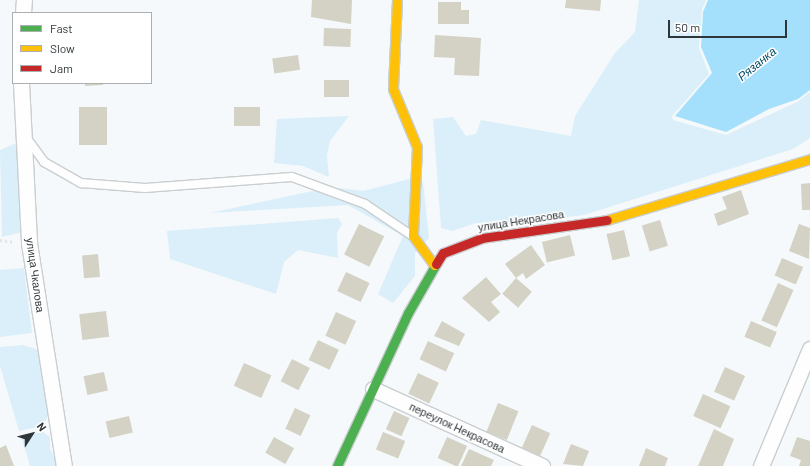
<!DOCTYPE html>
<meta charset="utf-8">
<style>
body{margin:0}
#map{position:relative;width:810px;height:466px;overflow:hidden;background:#f6f9fb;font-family:Barlow,sans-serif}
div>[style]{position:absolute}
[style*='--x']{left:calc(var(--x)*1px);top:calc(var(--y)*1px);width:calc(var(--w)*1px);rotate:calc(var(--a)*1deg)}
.green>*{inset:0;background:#daeff9}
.water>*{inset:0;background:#a4e0fc}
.building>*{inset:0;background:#d3d2c4;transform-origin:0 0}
.path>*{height:2.5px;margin-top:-1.25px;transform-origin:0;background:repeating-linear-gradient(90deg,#e2e4e4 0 2px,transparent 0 5px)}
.roads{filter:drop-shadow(1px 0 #c9ced0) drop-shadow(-1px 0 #c9ced0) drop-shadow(0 1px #c9ced0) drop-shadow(0 -1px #c9ced0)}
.lane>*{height:8px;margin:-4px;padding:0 4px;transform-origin:4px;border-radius:4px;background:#fefefe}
.street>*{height:15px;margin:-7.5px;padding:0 7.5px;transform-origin:7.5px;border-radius:7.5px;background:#fefefe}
.fast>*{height:9px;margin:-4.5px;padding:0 4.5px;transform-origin:4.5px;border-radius:4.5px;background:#4caf50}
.slow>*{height:9px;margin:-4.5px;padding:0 4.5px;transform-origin:4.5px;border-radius:4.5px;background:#ffc107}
.jam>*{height:9px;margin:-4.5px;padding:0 4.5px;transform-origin:4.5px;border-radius:4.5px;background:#c62828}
span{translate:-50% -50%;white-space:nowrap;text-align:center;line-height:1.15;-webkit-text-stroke:3px #fff;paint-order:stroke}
.street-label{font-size:11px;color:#2f363a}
.water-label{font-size:12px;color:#034d68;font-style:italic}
.legend{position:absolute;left:12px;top:12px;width:140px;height:72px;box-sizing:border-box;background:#fff;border:1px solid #acafb0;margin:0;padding:5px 7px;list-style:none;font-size:12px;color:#2f363a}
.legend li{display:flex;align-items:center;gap:8px;height:20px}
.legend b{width:20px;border:1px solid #acafb0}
.north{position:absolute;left:12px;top:414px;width:40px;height:40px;-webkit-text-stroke:3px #fff;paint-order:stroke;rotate:54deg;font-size:11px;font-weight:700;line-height:16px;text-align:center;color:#2f363a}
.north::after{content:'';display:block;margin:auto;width:14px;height:18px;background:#2f363a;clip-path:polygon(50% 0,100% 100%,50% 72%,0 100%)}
.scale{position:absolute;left:668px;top:20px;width:119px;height:18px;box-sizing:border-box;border:2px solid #2f363a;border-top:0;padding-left:5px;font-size:12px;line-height:14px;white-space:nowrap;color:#2f363a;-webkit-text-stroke:3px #fff;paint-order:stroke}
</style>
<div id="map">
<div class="green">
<div style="clip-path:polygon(639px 0,706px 0,702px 10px,699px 48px,709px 74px,672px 116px,673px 120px,726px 135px,797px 102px,810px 92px,810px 138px,793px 149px,584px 215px,537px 221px,476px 223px,452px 231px,441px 228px,433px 119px,453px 117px,466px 136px,476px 134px,481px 120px,571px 136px,575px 116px,615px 53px,635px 32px)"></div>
<div style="clip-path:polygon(349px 116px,330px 141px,327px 156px,329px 177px,303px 166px,274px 163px,277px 119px)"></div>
<div style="clip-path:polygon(24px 140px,30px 230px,2px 237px,0 150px)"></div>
<div style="clip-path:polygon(417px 177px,423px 182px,429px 238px,415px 253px,415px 276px,393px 303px,378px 294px,403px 236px,348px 205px,210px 213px,331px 187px,363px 191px)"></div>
<div style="clip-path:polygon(338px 218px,342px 224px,337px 233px,338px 258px,298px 250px,284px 262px,276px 294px,170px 259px,167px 231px)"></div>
<div style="clip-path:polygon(24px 268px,32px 333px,0 337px,0 270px)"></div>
<div style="clip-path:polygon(23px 345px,36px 349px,43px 360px,49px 415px,42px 426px,19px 431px,0 366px,0 347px)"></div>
<div style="clip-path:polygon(43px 432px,50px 437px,50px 449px,59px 466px,30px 466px,21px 436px)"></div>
</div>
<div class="water">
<div style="clip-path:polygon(708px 0,810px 0,810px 90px,798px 99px,769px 109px,726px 132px,675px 116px,712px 73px,701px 47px,703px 12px)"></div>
</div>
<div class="building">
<div style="clip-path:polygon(312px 0,352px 0,351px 24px,311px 17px)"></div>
<div style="clip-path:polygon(566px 0,601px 0,600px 11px,565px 8px)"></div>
<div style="clip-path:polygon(438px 2px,461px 2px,461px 10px,469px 10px,469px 24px,438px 24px)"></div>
<div style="left:324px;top:28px;width:27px;height:18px;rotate:2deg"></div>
<div style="clip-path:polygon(435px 35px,481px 38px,479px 76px,454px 75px,455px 58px,434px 57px)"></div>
<div style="left:298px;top:55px;width:15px;height:26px;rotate:82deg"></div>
<div style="left:324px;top:80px;width:25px;height:17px"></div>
<div style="clip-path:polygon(85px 83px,103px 83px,103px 85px,85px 86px)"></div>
<div style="left:79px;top:107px;width:28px;height:38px"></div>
<div style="left:260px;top:107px;width:19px;height:26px;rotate:90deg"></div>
<div style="clip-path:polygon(810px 183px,810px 210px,802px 210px,801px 184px)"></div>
<div style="clip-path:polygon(741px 190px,749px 214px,718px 226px,714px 214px,727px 209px,722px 197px)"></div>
<div style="left:660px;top:220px;width:27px;height:19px;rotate:73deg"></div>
<div style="left:359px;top:224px;width:28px;height:34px;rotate:26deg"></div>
<div style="clip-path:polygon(799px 224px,810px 228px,809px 259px,789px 251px)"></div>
<div style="left:624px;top:230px;width:27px;height:18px;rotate:77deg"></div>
<div style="left:570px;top:235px;width:21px;height:29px;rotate:76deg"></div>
<div style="clip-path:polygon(531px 245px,545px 265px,526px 279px,523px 273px,516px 278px,505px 264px)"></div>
<div style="left:98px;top:254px;width:23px;height:16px;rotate:85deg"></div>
<div style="left:782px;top:258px;width:23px;height:19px;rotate:23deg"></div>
<div style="left:346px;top:272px;width:26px;height:21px;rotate:25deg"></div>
<div style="clip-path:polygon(486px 277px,501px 294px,491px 302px,500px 312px,489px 322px,462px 298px)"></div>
<div style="left:516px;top:278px;width:21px;height:21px;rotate:41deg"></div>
<div style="left:778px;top:283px;width:17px;height:41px;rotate:24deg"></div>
<div style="left:106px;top:311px;width:26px;height:27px;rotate:83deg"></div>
<div style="left:336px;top:312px;width:22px;height:26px;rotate:24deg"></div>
<div style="clip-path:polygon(442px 321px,465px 334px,459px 346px,434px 336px)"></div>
<div style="left:751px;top:321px;width:28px;height:17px;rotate:23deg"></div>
<div style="left:318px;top:340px;width:23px;height:22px;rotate:25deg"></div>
<div style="left:428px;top:341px;width:29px;height:20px;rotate:25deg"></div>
<div style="left:292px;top:359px;width:20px;height:25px;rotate:27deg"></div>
<div style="left:244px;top:363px;width:30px;height:25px;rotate:24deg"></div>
<div style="left:725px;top:367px;width:22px;height:27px;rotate:24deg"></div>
<div style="left:104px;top:372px;width:19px;height:21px;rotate:78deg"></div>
<div style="left:418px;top:373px;width:23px;height:23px;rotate:25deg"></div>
<div style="left:703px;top:394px;width:30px;height:24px;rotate:24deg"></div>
<div style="left:498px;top:403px;width:22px;height:31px;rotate:22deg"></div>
<div style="left:295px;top:408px;width:17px;height:23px;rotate:25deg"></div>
<div style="left:394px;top:411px;width:17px;height:20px;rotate:24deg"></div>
<div style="left:129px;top:416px;width:17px;height:24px;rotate:77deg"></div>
<div style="left:532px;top:425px;width:20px;height:25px;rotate:24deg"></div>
<div style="clip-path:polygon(714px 429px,734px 439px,723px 466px,698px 466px)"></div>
<div style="left:383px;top:432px;width:24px;height:19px;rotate:22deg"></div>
<div style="left:274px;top:437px;width:23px;height:18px;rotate:29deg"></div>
<div style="left:447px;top:437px;width:22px;height:23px;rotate:24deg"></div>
<div style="clip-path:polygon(797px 437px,810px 441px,810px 466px,799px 466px,801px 460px,790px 456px)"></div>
<div style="clip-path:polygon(571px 444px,589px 451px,583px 466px,563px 464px)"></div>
<div style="clip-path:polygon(6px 445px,14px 466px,0 466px,0 448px)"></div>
<div style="clip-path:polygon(646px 448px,668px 458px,665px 466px,639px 466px)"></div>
<div style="clip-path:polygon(469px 449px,494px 460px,491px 466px,461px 466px)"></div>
</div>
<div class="path">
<div style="--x:0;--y:240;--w:15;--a:8"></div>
</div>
<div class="roads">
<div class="lane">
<div style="--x:26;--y:137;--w:31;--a:54"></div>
<div style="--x:44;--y:162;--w:43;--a:29.6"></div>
<div style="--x:81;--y:183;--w:64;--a:4.5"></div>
<div style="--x:145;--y:188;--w:147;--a:-4.3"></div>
<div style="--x:292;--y:177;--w:78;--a:20.3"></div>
<div style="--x:365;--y:204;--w:55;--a:34"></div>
</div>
<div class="street">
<div style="--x:23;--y:13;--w:13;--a:-86"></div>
<div style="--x:21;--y:83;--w:160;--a:87.1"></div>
<div style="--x:29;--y:243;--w:226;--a:81.1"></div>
<div style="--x:373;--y:389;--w:186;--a:24.5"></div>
<div style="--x:761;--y:466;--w:127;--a:-67.3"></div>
</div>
<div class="fast">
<div style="--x:337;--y:466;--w:169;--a:-65.1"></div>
<div style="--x:408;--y:313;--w:56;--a:-60.3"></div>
</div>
<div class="slow">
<div style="--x:397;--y:0;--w:89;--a:92.6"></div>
<div style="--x:393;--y:89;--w:63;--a:67.5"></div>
<div style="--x:417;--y:147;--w:89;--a:92.6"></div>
<div style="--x:413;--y:236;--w:36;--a:54"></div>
<div style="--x:607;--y:220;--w:212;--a:-16.7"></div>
</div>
<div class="jam">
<div style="--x:436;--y:264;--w:13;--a:-58"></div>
<div style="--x:443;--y:253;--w:42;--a:-21"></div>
<div style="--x:482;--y:238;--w:126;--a:-8.2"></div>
</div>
</div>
<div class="street-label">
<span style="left:521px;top:221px;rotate:-9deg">улица Некрасова</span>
<span style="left:35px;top:275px;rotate:82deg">улица Чкалова</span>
<span style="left:457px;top:428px;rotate:25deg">переулок Некрасова</span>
</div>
<div class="water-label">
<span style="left:757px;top:64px;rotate:-39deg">Рязанка</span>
</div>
<ul class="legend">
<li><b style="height:5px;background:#4caf50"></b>Fast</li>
<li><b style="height:5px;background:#ffc107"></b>Slow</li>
<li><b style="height:5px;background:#c62828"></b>Jam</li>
</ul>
<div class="north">N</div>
<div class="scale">50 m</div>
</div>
